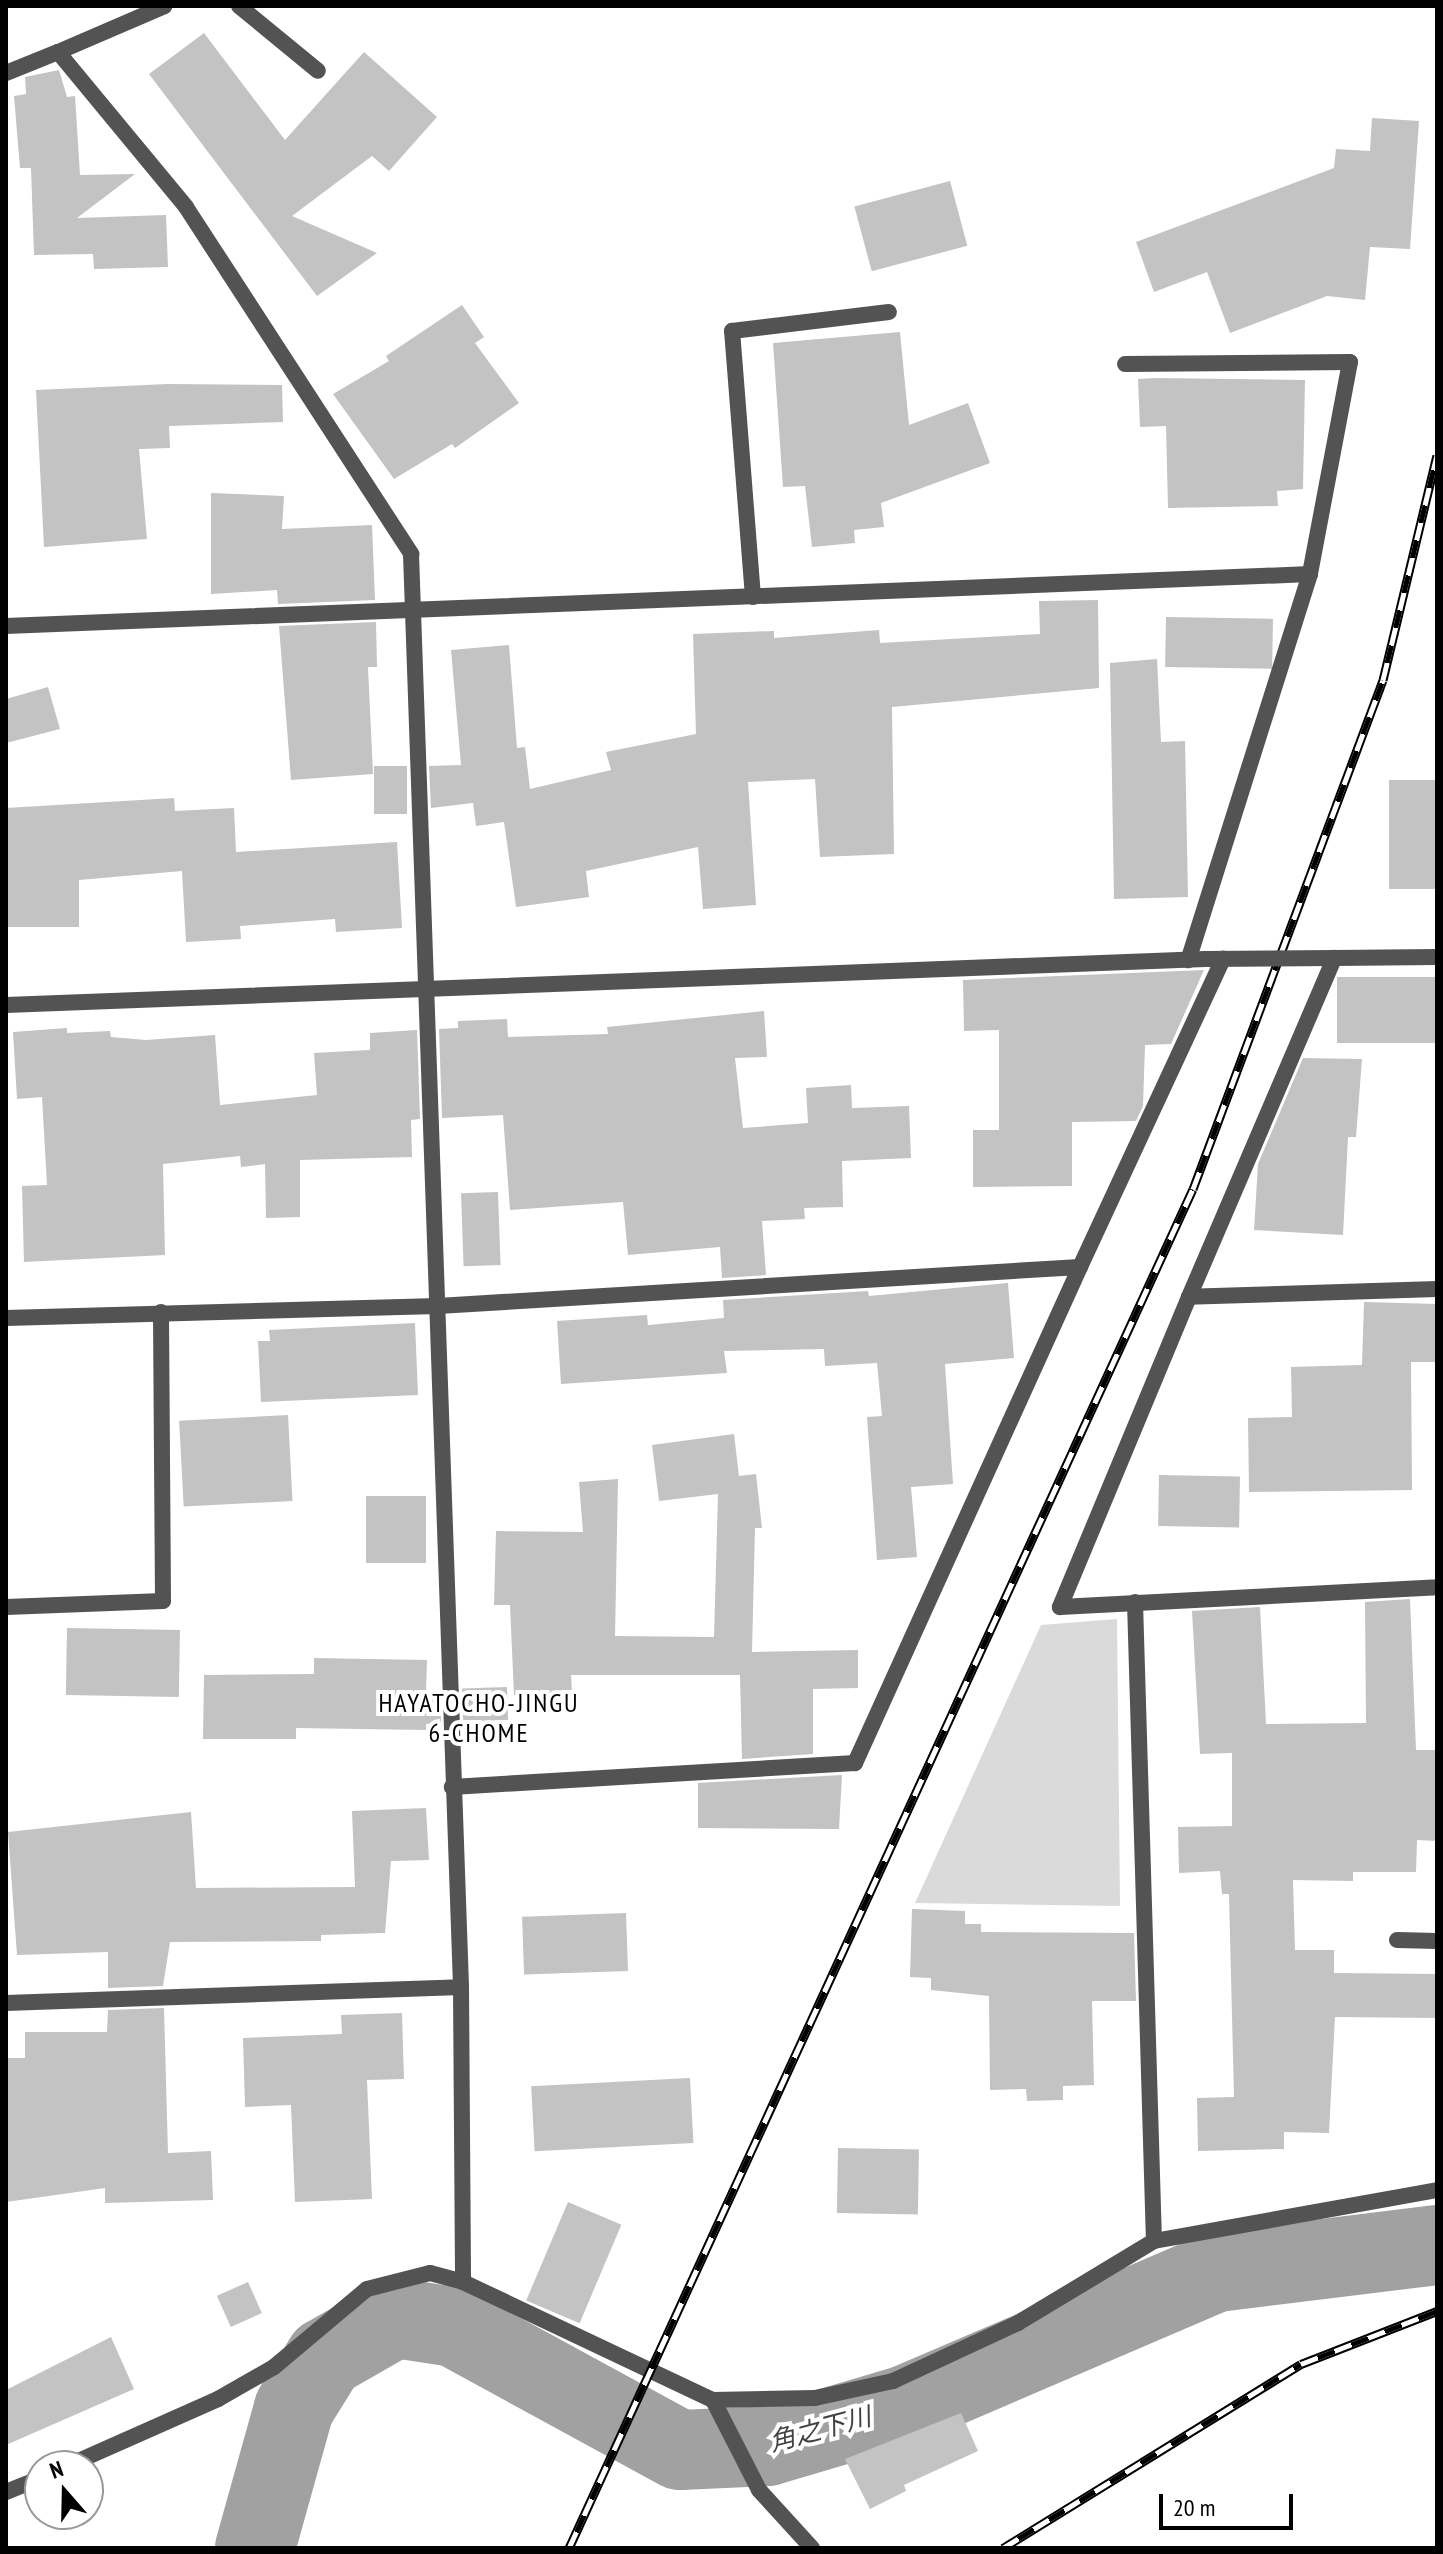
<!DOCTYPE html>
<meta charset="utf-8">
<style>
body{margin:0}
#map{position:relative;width:1443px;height:2554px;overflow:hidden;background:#fff;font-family:"PT Sans Narrow","Noto Sans JP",sans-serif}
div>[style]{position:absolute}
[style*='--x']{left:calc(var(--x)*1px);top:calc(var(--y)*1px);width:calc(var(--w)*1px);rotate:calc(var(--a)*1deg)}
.green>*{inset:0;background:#dadada}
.river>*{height:80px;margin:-40px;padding:0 40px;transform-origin:40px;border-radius:40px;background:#a1a1a1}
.building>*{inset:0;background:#c3c3c3;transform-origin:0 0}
.minor>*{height:16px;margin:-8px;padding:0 8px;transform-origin:8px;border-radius:8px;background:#535353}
.tertiary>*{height:16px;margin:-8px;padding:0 8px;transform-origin:8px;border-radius:8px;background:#535353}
.rail>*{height:9px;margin-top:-4.5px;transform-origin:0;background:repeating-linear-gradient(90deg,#fff 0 18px,#000 0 36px);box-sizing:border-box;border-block:2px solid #000}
.tertiary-bridge>*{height:16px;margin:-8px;padding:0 8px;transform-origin:8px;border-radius:8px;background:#535353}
span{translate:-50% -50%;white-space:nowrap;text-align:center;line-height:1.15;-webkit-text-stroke:8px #fff;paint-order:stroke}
.neighbourhood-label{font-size:26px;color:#000;letter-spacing:2px}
.water-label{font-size:26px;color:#424242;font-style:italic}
.frame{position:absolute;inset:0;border:8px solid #000;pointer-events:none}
.north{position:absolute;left:24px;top:2450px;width:80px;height:80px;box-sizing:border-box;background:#fff;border:2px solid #999;border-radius:50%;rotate:340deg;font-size:22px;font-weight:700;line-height:32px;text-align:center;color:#000}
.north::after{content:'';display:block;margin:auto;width:28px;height:36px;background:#000;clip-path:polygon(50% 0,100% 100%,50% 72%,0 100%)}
.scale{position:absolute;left:1159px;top:2494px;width:134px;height:36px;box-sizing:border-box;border:4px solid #000;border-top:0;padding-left:10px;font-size:24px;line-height:28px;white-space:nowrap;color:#000;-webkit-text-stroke:6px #fff;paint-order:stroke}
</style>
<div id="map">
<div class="green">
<div style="clip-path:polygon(1117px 1619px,1120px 1906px,915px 1903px,1041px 1625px)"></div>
</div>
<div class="river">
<div style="--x:255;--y:2548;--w:145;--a:-74.4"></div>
<div style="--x:294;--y:2408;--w:59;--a:-58.2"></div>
<div style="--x:325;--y:2358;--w:81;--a:-29.7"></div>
<div style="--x:395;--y:2318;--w:60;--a:8.7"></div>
<div style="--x:454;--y:2327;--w:257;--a:28.6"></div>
<div style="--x:680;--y:2450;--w:88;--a:-2.6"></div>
<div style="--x:768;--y:2446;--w:144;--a:-16.5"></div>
<div style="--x:906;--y:2405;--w:338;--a:-23.2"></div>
<div style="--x:1217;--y:2272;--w:222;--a:-7"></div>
</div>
<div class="building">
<div style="clip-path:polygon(204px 33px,285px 140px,364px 52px,437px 117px,389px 171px,372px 156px,292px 216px,377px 253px,317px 296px,149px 74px)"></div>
<div style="clip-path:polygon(59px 70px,67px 97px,75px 96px,80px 175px,135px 174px,77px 218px,166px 215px,168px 267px,94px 269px,93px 254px,34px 255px,31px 168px,20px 168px,14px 96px,26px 94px,25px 77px)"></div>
<div style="clip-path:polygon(1372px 118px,1419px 121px,1410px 249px,1370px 247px,1365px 300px,1327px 296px,1230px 333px,1207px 272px,1154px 292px,1136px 242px,1334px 168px,1336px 149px,1370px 151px)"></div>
<div style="left:950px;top:181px;width:67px;height:99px;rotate:75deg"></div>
<div style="clip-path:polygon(462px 305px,484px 337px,475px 343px,519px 403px,455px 448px,452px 444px,394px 479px,333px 394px,389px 361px,386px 356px)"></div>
<div style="clip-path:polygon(900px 332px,909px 425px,968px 403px,990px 463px,881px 503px,884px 527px,854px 530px,855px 543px,812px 547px,805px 486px,783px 487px,773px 343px)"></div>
<div style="clip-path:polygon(1156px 378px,1305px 380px,1303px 489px,1277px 491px,1278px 506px,1168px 508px,1166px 426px,1140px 427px,1138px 379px)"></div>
<div style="clip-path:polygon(168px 384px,282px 385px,283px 422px,169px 426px,170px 448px,139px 449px,147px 539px,44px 547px,36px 390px)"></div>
<div style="clip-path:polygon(211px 493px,284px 496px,282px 529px,372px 525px,375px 600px,278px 604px,277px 590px,211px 594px)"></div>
<div style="clip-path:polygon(1098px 600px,1099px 688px,892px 707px,894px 854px,820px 857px,815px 779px,748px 782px,756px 905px,703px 909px,698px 847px,586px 871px,589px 897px,516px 907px,504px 822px,476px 826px,473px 803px,431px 808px,429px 766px,461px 765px,451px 650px,509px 645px,517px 748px,525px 747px,530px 789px,611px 770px,606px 752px,696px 734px,693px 634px,774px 631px,774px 638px,879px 630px,880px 643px,1040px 634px,1039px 601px)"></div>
<div style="left:1166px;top:617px;width:107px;height:50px;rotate:1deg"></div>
<div style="clip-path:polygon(376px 622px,377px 667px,368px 667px,373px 774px,291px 780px,279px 626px)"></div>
<div style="clip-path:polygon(1157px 659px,1161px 742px,1185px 741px,1188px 897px,1114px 899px,1110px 663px)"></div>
<div style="clip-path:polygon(48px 687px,60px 729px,6px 743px,6px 699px)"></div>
<div style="left:374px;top:766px;width:33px;height:48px"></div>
<div style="left:1437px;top:780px;width:109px;height:48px;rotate:90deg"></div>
<div style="clip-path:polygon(174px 798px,175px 811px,234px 808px,236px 852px,397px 842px,402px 928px,336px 932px,335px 919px,240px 926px,241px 939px,186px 942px,182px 871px,79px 880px,79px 927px,6px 927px,6px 808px)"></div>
<div style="clip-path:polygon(1204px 970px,1171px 1044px,1145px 1045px,1143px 1106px,1136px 1121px,1072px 1122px,1072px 1186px,973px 1187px,973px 1130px,999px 1130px,999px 1030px,964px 1031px,963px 980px)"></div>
<div style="left:1437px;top:977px;width:66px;height:100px;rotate:90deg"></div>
<div style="clip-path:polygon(764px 1011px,767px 1057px,735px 1058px,743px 1128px,808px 1123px,806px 1088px,851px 1085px,852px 1108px,909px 1106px,911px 1158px,842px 1161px,843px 1207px,804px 1208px,805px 1219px,762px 1221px,766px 1275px,722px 1278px,720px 1247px,628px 1255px,623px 1202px,510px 1210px,503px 1115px,442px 1118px,439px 1029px,458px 1028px,458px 1021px,507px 1019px,508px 1037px,608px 1034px,607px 1027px)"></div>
<div style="clip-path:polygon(67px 1028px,67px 1033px,110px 1031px,111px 1037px,146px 1040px,215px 1035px,220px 1105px,317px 1095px,314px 1053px,370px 1050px,370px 1033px,417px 1030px,420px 1119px,411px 1120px,412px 1157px,300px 1160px,300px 1217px,266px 1218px,265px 1164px,241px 1167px,240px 1156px,163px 1164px,165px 1255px,24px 1262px,22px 1186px,47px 1185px,42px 1097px,17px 1099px,13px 1032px)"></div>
<div style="clip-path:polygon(1303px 1058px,1362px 1059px,1356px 1137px,1348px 1137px,1343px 1235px,1254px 1230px,1258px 1164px)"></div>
<div style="left:498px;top:1192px;width:73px;height:37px;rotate:88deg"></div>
<div style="clip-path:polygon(1008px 1283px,1014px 1358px,945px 1364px,953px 1484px,911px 1487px,917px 1557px,877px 1560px,867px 1417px,882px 1416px,877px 1363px,825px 1366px,824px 1349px,724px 1351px,727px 1373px,561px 1384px,557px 1321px,647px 1315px,648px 1325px,724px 1318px,723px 1300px,868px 1291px,869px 1296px)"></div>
<div style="clip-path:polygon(1364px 1302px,1437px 1304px,1437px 1362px,1411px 1362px,1412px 1490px,1249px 1492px,1248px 1418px,1292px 1417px,1291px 1367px,1362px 1365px)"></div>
<div style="clip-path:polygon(415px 1323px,418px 1395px,261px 1402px,258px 1341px,270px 1341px,269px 1330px)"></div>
<div style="left:288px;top:1415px;width:86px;height:109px;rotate:87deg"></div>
<div style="clip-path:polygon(734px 1434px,739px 1476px,756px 1474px,762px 1528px,755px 1528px,752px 1652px,858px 1650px,858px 1688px,813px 1689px,813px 1754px,742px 1759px,740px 1675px,571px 1675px,572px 1692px,514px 1695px,510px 1605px,494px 1605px,496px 1531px,583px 1532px,579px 1482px,618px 1479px,615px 1636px,714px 1637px,718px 1494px,659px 1501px,652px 1445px)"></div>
<div style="left:1159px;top:1475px;width:81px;height:51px;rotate:1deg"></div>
<div style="left:426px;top:1496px;width:67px;height:60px;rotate:90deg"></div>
<div style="clip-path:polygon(1410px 1599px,1416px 1750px,1437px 1750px,1437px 1841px,1417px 1840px,1416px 1872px,1353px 1872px,1353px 1881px,1293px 1880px,1295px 1950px,1334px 1950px,1334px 1973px,1437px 1974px,1437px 2018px,1335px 2017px,1329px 2133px,1284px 2132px,1284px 2149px,1198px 2151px,1197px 2098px,1234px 2097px,1229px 1894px,1222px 1894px,1220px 1871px,1179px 1873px,1178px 1827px,1232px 1826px,1232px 1753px,1200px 1754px,1192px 1611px,1260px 1607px,1266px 1724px,1366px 1723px,1365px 1602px)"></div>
<div style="left:67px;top:1628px;width:113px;height:67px;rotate:1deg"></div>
<div style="clip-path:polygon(314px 1658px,427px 1660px,426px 1690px,440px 1690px,441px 1723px,426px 1724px,426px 1730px,296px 1728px,296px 1739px,203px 1739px,204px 1675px,314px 1674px)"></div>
<div style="left:507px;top:1687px;width:33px;height:45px;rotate:88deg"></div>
<div style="clip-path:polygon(842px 1775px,839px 1829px,698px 1828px,698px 1783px)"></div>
<div style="clip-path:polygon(426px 1808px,429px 1860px,391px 1861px,385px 1933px,321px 1935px,321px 1941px,170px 1942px,163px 1986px,108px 1988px,108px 1952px,17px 1955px,8px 1832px,191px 1812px,196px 1888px,355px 1887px,352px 1811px)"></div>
<div style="clip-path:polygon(912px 1909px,965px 1911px,965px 1924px,981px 1924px,981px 1932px,1134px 1933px,1136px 2001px,1092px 2001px,1094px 2085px,1063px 2086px,1063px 2100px,1027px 2101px,1026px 2089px,990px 2090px,989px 1996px,931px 1990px,931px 1978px,910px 1977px)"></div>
<div style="left:626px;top:1913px;width:58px;height:104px;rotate:88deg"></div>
<div style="clip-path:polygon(164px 2008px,168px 2153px,211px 2151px,213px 2200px,105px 2203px,105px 2188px,6px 2202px,6px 2058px,25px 2058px,25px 2032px,107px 2032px,108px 2010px)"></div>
<div style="clip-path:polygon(402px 2013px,404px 2079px,367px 2080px,372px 2199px,295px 2202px,291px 2105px,245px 2107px,243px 2038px,342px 2034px,341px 2015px)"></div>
<div style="left:690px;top:2078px;width:65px;height:159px;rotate:87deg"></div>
<div style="left:838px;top:2148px;width:81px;height:65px;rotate:1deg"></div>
<div style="left:568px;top:2202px;width:58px;height:107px;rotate:23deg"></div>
<div style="left:248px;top:2282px;width:34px;height:34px;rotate:66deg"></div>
<div style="clip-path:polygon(111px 2337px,134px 2389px,6px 2445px,6px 2390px)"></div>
<div style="clip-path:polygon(961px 2413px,978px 2451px,904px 2485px,906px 2491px,870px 2509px,845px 2459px)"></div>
</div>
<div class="minor">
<div style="--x:239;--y:6;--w:102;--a:39.4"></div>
<div style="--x:58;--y:52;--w:116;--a:-23.3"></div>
<div style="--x:6;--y:73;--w:56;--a:-22"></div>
<div style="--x:58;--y:52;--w:201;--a:50.4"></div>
<div style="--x:186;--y:207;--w:414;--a:57"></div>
<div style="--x:411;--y:554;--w:1434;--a:88"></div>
<div style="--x:461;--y:1987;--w:295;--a:89.6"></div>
<div style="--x:1125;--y:364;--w:225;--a:-0.5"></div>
<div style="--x:1350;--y:362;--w:216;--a:100.7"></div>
<div style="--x:753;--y:597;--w:267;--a:-94.5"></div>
<div style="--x:732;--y:331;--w:158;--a:-6.9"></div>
<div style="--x:6;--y:626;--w:1305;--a:-2.28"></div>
<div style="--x:1310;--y:574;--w:405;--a:107.5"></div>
<div style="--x:1080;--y:1267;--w:340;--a:-65.1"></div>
<div style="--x:1437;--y:1289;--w:248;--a:178.2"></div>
<div style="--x:1189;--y:1297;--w:336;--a:112.6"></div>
<div style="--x:1060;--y:1607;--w:378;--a:-3"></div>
<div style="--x:1189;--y:1297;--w:369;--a:-66.8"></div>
<div style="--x:6;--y:1318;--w:432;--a:-1.6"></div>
<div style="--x:438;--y:1306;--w:643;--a:-3.48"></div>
<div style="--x:1080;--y:1267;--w:545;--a:114.4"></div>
<div style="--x:855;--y:1763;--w:404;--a:176.6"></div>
<div style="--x:1135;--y:1602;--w:639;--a:88.3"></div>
<div style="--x:6;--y:1607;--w:157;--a:-2.2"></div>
<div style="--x:163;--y:1601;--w:289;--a:-90.4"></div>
<div style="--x:1397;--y:1940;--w:40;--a:1.4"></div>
<div style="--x:6;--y:2003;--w:455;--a:-2"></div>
<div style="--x:713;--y:2400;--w:101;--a:62.9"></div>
<div style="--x:759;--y:2490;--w:79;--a:47.6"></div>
<div style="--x:67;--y:2466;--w:165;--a:-23.9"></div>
<div style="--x:218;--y:2399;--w:64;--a:-29.7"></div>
<div style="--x:274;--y:2367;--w:121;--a:-40"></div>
<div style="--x:367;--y:2289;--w:65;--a:-14.3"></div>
<div style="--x:430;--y:2273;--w:34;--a:15"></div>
<div style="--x:463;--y:2282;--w:276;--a:25.3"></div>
<div style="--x:713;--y:2400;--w:102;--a:-1.1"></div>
<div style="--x:815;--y:2398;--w:80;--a:-12.3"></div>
<div style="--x:893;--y:2381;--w:138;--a:-24.9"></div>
<div style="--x:1018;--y:2323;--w:159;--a:-31.1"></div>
<div style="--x:1154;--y:2241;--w:288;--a:-10.2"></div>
<div style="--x:6;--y:2492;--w:37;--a:-22"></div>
</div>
<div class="tertiary">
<div style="--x:1334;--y:958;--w:103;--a:-0.6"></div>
<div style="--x:6;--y:1005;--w:1200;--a:-2.2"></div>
</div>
<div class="rail">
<div style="--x:569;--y:2548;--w:1495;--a:-65.34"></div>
<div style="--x:1193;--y:1189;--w:543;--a:-69.53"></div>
<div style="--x:1383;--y:680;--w:231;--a:-76.5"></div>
<div style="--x:1003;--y:2548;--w:350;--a:-31.7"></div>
<div style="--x:1301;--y:2364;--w:146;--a:-21.3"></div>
</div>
<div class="tertiary-bridge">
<div style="--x:1205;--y:959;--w:129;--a:-0.4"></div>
</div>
<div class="neighbourhood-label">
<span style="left:479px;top:1718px">HAYATOCHO-JINGU<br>6-CHOME</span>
</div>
<div class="water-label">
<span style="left:820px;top:2429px;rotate:-15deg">角之下川</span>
</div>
<div class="frame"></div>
<div class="north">N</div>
<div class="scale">20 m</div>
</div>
